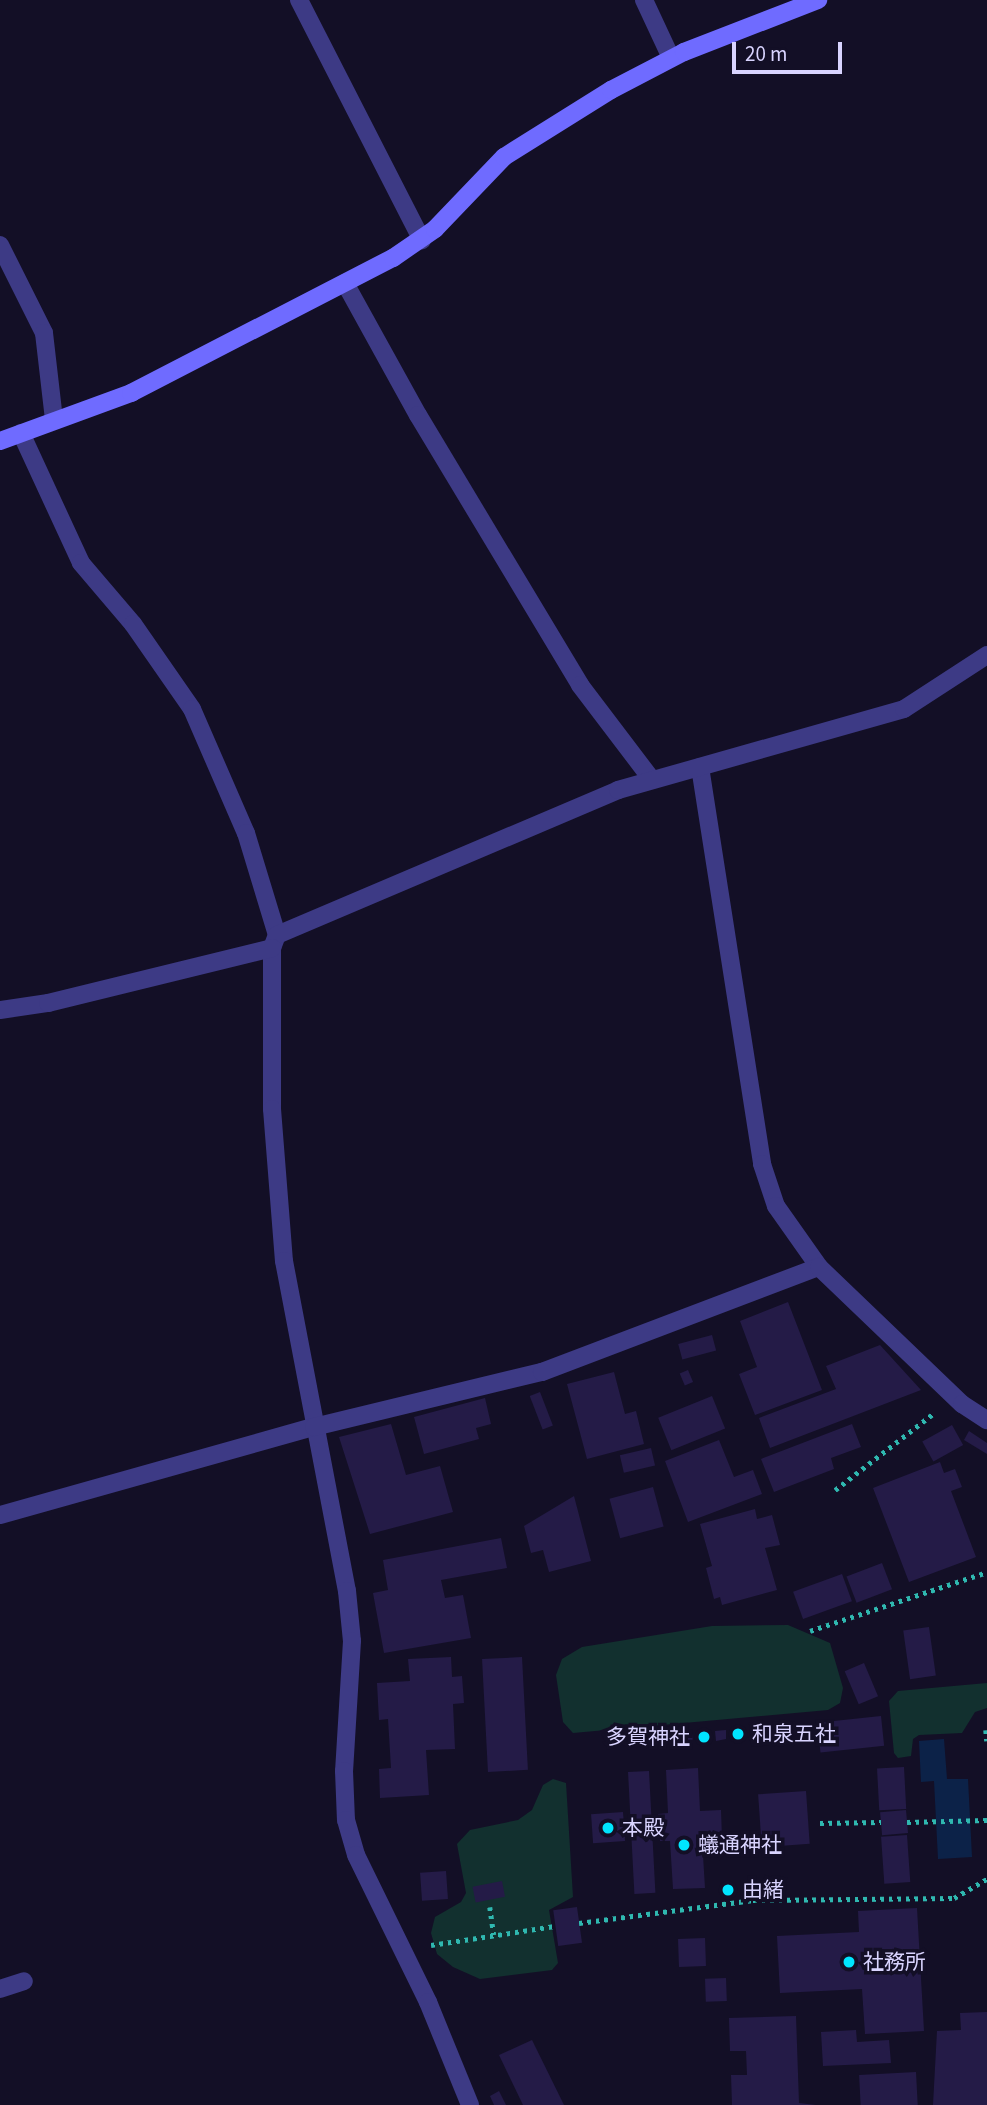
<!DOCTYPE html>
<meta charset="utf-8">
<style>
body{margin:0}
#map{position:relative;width:987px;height:2105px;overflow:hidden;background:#130f26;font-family:"Source Sans 3","Noto Sans JP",sans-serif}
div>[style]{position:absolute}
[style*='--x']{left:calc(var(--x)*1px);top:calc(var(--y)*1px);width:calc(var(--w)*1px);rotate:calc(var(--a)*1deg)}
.green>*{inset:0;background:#12302f}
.water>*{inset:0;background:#0c2248}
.building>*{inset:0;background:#241b47;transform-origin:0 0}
.path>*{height:4.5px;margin-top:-2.25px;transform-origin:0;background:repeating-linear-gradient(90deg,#2fb8b0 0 3.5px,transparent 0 8.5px)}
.street>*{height:18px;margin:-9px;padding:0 9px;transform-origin:9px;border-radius:9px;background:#3d3a85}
.secondary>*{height:18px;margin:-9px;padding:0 9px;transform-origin:9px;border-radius:9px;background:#6f6bff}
.dots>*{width:19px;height:19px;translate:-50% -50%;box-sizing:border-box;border:4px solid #130f26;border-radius:50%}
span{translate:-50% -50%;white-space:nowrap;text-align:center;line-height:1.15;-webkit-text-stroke:7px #130f26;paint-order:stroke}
.poi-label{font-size:21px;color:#d9d4ff}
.left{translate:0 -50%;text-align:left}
.right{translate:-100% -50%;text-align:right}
.scale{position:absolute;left:732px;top:42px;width:110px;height:32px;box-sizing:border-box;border:4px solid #d9d4ff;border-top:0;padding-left:9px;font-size:21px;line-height:24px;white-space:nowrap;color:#d9d4ff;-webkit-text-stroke:5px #130f26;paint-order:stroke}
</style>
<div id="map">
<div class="green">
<div style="clip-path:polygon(788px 1625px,830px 1643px,843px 1688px,840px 1703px,828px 1710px,573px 1733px,563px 1722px,556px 1675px,562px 1659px,582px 1647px,712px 1626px)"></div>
<div style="clip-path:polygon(987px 1683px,987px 1708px,975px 1712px,962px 1733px,919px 1735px,913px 1739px,911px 1756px,898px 1758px,894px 1753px,889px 1701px,898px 1691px)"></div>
<div style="clip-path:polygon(553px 1779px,566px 1783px,573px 1897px,549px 1910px,558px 1963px,552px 1970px,480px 1979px,453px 1967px,437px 1954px,431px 1933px,435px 1917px,461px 1902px,466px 1893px,457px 1844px,470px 1830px,518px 1820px,532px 1810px,543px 1785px)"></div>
</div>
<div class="water">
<div style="clip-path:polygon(944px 1739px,947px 1779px,968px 1779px,972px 1857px,938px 1859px,934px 1781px,921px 1782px,919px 1741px)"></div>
</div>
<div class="building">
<div style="clip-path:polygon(788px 1302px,822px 1390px,755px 1415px,739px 1374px,757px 1367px,740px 1321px)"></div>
<div style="left:712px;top:1335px;width:16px;height:35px;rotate:75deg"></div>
<div style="clip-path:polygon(880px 1345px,921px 1390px,770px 1448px,759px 1418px,836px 1389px,826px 1366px)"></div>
<div style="left:688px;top:1370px;width:13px;height:9px;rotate:67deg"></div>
<div style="clip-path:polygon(614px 1372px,625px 1414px,636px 1411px,644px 1444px,587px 1459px,567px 1384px)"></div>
<div style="left:540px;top:1392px;width:36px;height:11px;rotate:69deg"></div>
<div style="left:712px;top:1396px;width:35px;height:58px;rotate:68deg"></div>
<div style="clip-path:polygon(485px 1398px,491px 1424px,476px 1428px,479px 1439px,424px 1454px,414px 1417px)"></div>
<div style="clip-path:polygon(391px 1424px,406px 1475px,440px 1466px,453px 1512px,370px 1534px,339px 1437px)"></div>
<div style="clip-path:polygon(852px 1424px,861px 1447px,831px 1458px,834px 1469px,774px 1492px,761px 1459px)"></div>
<div style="left:952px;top:1425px;width:23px;height:34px;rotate:61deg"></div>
<div style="clip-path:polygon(969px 1431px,987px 1443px,987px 1454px,964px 1440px)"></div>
<div style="clip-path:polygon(719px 1440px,734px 1477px,753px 1470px,762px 1494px,688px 1522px,665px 1461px)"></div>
<div style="left:651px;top:1448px;width:18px;height:32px;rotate:77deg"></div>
<div style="clip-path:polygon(940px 1462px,944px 1473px,955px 1469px,962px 1487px,951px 1491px,976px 1557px,909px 1582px,873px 1488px)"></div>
<div style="left:653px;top:1487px;width:41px;height:45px;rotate:75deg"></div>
<div style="clip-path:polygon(574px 1496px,591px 1561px,549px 1572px,543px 1550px,531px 1553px,524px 1526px)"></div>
<div style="clip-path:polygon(755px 1509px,757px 1519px,772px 1515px,780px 1545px,765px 1548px,777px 1590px,722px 1605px,720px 1597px,714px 1599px,706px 1568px,712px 1566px,700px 1524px)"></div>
<div style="clip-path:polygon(501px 1538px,507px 1568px,441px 1580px,445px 1598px,463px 1595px,471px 1638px,384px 1653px,373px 1593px,388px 1590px,383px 1560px)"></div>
<div style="left:882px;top:1563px;width:28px;height:38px;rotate:69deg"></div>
<div style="left:842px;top:1574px;width:29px;height:52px;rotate:70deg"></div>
<div style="left:929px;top:1627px;width:49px;height:26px;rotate:82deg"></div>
<div style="clip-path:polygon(451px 1657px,452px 1677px,462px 1676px,464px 1703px,453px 1704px,455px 1749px,426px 1750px,429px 1795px,380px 1798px,379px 1769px,391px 1768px,388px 1719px,379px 1720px,377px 1683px,410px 1681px,408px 1659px)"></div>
<div style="left:522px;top:1657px;width:113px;height:40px;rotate:87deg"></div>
<div style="left:864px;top:1663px;width:36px;height:21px;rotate:67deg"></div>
<div style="left:881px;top:1716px;width:30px;height:64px;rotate:84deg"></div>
<div style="left:765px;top:1726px;width:11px;height:10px;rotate:85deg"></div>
<div style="left:743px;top:1728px;width:10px;height:11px;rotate:84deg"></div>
<div style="clip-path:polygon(726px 1730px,726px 1739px,716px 1741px,715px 1731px)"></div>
<div style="left:709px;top:1731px;width:10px;height:11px;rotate:84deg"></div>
<div style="left:692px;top:1733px;width:10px;height:11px;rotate:84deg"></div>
<div style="left:904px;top:1767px;width:42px;height:27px;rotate:87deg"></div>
<div style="clip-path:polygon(698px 1768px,700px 1811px,721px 1810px,722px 1838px,702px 1839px,705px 1888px,673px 1889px,670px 1841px,660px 1841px,658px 1814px,668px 1813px,666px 1770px)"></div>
<div style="left:649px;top:1771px;width:122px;height:21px;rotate:87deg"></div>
<div style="left:806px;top:1791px;width:53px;height:48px;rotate:86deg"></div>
<div style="left:906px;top:1810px;width:23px;height:26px;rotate:85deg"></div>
<div style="left:623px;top:1812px;width:29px;height:32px;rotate:86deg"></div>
<div style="left:907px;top:1835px;width:47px;height:26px;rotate:86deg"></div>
<div style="left:446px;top:1871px;width:28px;height:26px;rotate:86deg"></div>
<div style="left:502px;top:1881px;width:16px;height:30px;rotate:79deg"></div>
<div style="left:577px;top:1907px;width:36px;height:24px;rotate:82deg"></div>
<div style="clip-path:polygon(917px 1908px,924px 2031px,865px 2034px,862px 1989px,780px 1993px,777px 1936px,859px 1932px,858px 1911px)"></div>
<div style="left:705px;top:1938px;width:28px;height:27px;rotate:88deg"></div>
<div style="left:726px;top:1978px;width:23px;height:21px;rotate:88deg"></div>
<div style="clip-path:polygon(987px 2012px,987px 2105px,933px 2105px,937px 2031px,961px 2030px,960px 2013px)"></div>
<div style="clip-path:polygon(796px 2016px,799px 2103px,816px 2105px,732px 2105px,731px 2075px,747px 2075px,746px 2051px,730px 2051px,729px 2018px)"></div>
<div style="clip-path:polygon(856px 2030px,857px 2042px,889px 2040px,891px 2063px,823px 2066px,821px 2032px)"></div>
<div style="clip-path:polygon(532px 2040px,564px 2105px,523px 2105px,499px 2055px)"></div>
<div style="left:916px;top:2072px;width:33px;height:57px;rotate:87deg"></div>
<div style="clip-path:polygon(499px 2091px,506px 2105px,494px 2105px,490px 2096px)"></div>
</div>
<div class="path">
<div style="--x:835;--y:1490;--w:125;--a:-37.9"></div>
<div style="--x:810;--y:1631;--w:187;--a:-18.4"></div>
<div style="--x:986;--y:1730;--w:11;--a:85"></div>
<div style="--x:907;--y:1822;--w:80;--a:-1.4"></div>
<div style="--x:820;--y:1823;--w:61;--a:-0.9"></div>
<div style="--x:490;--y:1907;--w:28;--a:82"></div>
<div style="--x:579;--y:1923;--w:176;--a:-7.5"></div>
<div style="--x:753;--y:1900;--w:201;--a:-0.6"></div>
<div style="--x:954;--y:1898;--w:38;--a:-30"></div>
<div style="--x:431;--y:1945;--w:125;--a:-8.7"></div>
</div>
<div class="street">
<div style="--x:299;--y:0;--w:270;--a:62.9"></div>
<div style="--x:644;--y:0;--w:64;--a:65"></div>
<div style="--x:0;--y:245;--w:98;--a:63.4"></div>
<div style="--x:44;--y:333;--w:88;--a:83.4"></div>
<div style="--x:345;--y:283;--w:151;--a:61.1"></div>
<div style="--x:418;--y:415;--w:315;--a:59"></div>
<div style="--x:580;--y:685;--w:119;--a:52.8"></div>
<div style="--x:21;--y:433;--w:143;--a:65.2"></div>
<div style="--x:81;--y:563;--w:80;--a:49.6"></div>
<div style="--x:133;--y:624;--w:103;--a:55.2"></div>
<div style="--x:192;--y:709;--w:135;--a:66.5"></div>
<div style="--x:246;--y:833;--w:107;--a:73.1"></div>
<div style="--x:277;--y:935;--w:14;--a:111"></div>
<div style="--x:272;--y:948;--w:161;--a:90"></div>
<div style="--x:272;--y:1109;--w:152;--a:85.5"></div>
<div style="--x:284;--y:1261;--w:336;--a:79.2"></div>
<div style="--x:347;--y:1591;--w:50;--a:84.3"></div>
<div style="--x:352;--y:1641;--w:130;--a:93.5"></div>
<div style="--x:344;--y:1771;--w:49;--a:87.7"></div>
<div style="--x:346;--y:1820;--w:36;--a:74"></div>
<div style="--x:356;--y:1855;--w:164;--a:63.9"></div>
<div style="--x:428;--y:2002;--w:111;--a:67.8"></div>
<div style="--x:700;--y:767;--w:402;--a:81.1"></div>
<div style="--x:762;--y:1164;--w:44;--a:71.6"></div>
<div style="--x:776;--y:1206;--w:75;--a:54.8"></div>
<div style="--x:277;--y:935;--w:371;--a:-23"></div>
<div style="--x:618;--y:790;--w:297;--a:-15.8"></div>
<div style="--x:904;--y:709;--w:99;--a:-33"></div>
<div style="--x:0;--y:1010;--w:49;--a:-8.3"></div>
<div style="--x:48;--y:1003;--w:231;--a:-13.8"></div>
<div style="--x:0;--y:1515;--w:326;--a:-15.7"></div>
<div style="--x:314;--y:1427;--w:235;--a:-13.6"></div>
<div style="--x:542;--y:1372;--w:296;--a:-20.8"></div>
<div style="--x:819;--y:1267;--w:198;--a:43.8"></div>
<div style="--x:962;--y:1404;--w:30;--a:33"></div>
<div style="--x:0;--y:1989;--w:25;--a:-18"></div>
</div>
<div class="secondary">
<div style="--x:0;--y:441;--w:140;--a:-20.1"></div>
<div style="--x:131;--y:393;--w:295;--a:-27.3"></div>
<div style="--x:393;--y:258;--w:51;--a:-34.6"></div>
<div style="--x:435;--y:229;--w:100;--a:-46.2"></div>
<div style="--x:504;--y:157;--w:126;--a:-32.1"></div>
<div style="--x:611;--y:90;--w:82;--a:-27.5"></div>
<div style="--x:684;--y:52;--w:144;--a:-21.2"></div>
</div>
<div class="dots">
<div style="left:738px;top:1734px;background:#00e5ff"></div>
<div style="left:704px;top:1737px;background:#00e5ff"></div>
<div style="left:608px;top:1828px;background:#00e5ff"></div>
<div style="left:684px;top:1845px;background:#00e5ff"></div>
<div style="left:728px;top:1890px;background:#00e5ff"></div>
<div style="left:849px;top:1962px;background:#00e5ff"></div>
</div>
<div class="poi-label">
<span class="left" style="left:752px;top:1734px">和泉五社</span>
<span class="right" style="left:690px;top:1737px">多賀神社</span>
<span class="left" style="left:622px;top:1828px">本殿</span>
<span class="left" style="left:698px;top:1845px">蟻通神社</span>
<span class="left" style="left:742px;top:1890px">由緒</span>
<span class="left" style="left:863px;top:1962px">社務所</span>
</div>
<div class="scale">20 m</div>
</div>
